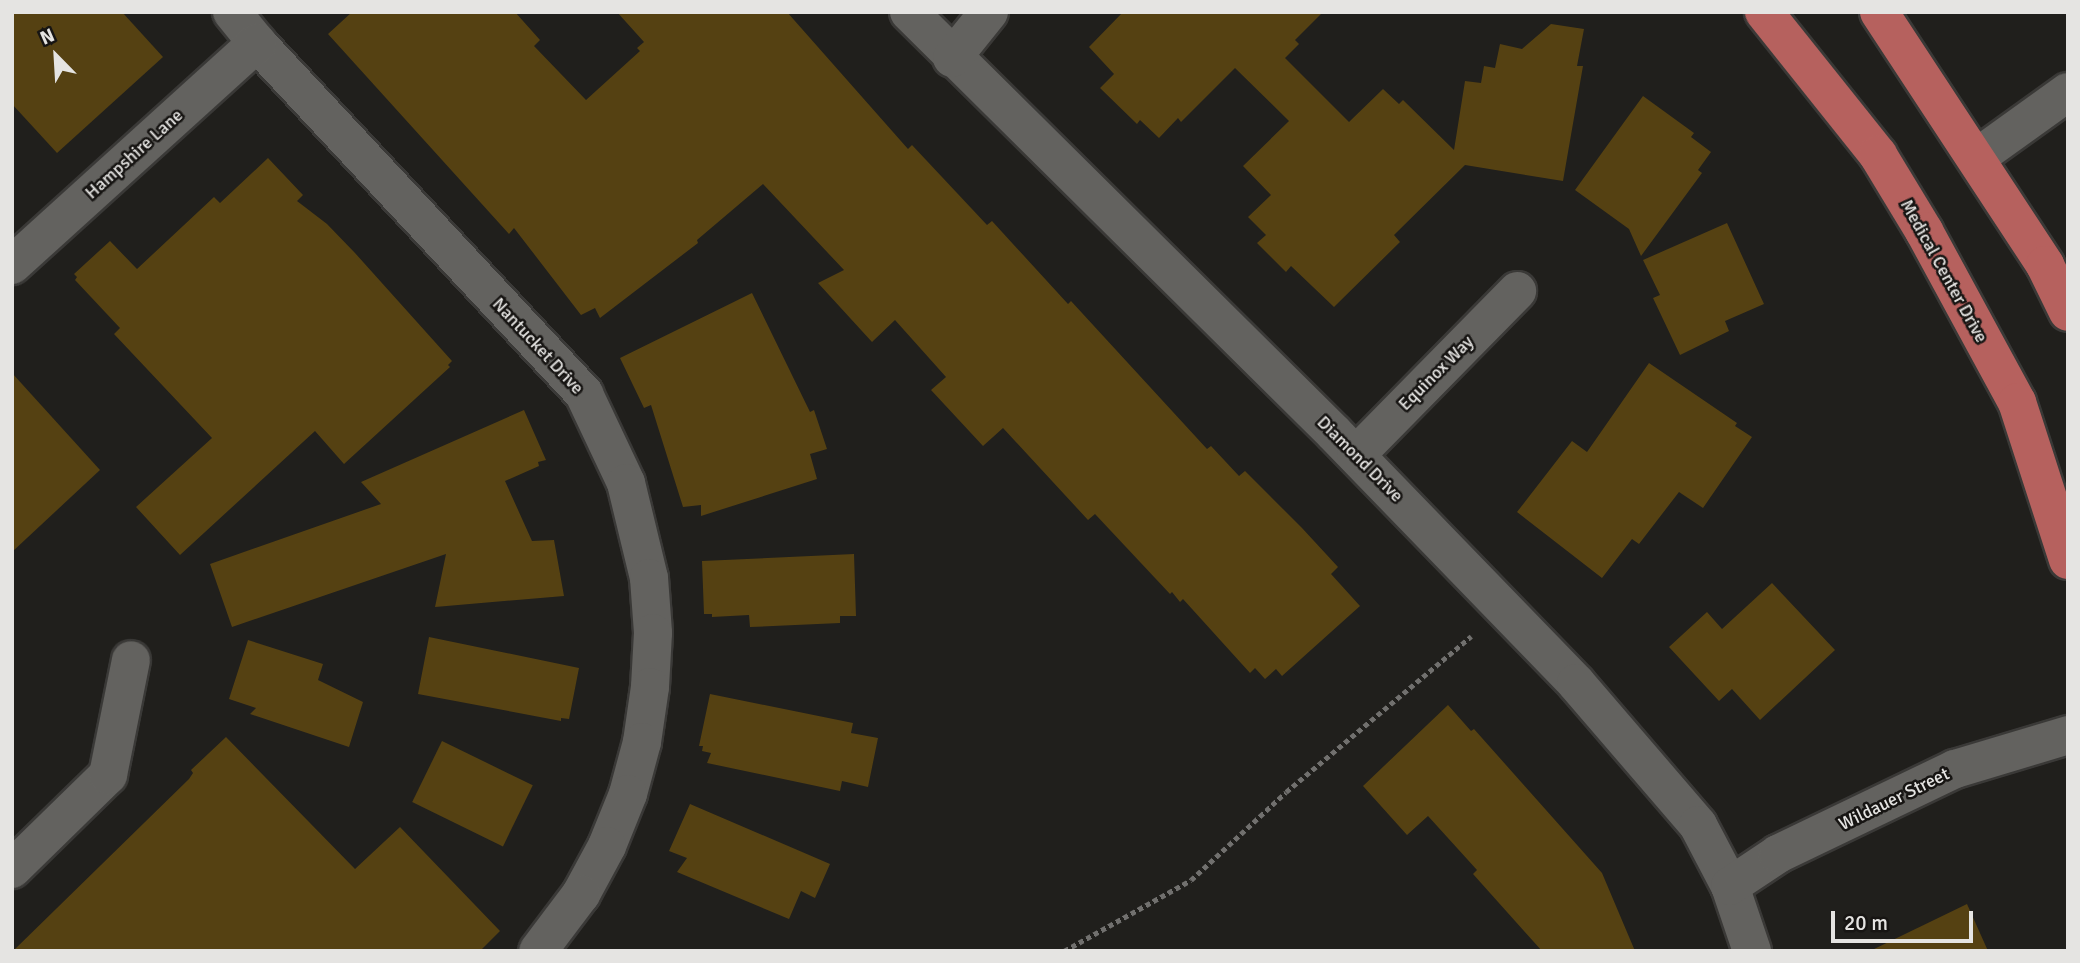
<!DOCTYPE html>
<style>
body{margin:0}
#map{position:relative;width:2080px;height:963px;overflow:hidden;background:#201f1c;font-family:Signika,sans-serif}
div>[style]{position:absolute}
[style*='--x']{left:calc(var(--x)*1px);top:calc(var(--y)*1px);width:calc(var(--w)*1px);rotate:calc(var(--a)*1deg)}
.building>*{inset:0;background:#554112;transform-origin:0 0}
.path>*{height:4.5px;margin-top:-2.25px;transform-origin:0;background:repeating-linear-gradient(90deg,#71706e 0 5px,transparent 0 8.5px)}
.roads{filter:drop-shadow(2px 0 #3a3937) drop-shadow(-2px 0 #3a3937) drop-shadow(0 2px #3a3937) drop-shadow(0 -2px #3a3937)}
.minor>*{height:38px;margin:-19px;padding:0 19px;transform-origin:19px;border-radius:19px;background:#63625f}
.major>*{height:38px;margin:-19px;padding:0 19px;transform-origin:19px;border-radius:19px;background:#b6615e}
span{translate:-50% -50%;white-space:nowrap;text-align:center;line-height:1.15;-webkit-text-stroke:5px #171513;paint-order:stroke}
.street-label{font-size:18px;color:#e5e4e2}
.frame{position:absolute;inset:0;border:14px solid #e5e4e2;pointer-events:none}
.north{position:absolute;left:21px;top:21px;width:70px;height:70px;-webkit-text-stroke:5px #171513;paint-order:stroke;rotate:336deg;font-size:19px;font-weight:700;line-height:28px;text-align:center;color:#e5e4e2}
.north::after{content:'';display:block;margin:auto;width:24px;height:32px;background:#e5e4e2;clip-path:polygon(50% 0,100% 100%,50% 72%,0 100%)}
.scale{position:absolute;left:1831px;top:911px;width:142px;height:32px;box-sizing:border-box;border:4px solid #e5e4e2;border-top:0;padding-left:9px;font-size:21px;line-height:24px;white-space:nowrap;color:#e5e4e2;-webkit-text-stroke:5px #171513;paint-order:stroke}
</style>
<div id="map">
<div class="building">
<div style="clip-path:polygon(12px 12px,122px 12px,163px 57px,57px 153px,12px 104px)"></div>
<div style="clip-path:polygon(352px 12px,515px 12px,540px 40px,534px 46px,586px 100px,640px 51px,637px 48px,644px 42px,617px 12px,787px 12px,908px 149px,912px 145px,987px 225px,992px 221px,1068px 304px,1071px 301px,1207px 449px,1211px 446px,1239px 476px,1245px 471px,1302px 528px,1338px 567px,1331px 574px,1360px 606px,1282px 676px,1276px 669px,1265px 679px,1255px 668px,1250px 673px,1183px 599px,1180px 602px,1172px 592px,1170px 594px,1095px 514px,1088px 520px,1003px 428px,983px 446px,931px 390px,946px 377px,895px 320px,872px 342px,818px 283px,844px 270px,763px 184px,697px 240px,698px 243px,600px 318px,595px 308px,581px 315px,514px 228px,509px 234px,328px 34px)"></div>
<div style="clip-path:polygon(1123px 12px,1323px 12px,1295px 40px,1299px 44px,1285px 58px,1349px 122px,1383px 89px,1399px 104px,1403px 100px,1454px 150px,1465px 81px,1481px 83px,1484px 66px,1495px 68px,1500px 44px,1522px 49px,1551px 24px,1584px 29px,1577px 66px,1583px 66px,1563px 181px,1465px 165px,1394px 235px,1400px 242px,1334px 307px,1291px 266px,1286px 272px,1257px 243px,1266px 235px,1248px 217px,1271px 195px,1243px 166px,1289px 121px,1235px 68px,1181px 122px,1178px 118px,1159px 138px,1140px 120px,1137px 124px,1100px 88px,1114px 74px,1089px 47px)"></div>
<div style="clip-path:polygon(1643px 96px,1694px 133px,1691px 137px,1711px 152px,1698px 170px,1702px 173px,1641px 256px,1629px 229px,1575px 190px)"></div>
<div style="clip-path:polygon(268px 158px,303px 195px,297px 201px,327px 224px,355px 253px,452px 361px,448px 365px,450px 367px,344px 464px,315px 431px,180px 555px,136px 507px,212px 438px,114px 334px,120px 328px,75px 280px,77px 277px,74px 274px,110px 241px,137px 269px,214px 197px,220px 203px)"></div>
<div style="clip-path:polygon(1727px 223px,1764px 304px,1725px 321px,1729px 331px,1680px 355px,1653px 298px,1660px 295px,1643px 260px)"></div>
<div style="clip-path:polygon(752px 293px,810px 412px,814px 410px,827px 449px,810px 454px,817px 479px,701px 516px,701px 505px,683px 507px,651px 405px,644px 408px,620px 358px)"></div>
<div style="clip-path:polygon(1649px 363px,1737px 423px,1735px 426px,1752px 437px,1703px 508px,1679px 492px,1639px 544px,1632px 539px,1602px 578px,1517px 512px,1572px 441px,1587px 452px)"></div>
<div style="clip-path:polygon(12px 373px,100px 470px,12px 552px)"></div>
<div style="clip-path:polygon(524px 410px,546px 460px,538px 462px,539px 466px,505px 481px,532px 541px,554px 540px,564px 596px,435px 607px,446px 554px,232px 627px,210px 564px,381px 504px,361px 482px)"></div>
<div style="clip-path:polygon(854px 554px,856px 616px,840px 616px,840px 623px,750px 627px,749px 615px,712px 617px,712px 614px,704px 614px,702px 561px)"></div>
<div style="clip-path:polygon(1772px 583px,1835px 650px,1760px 720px,1732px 689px,1719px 701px,1669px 647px,1707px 612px,1722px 629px)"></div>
<div style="clip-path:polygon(429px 637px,579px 668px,569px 719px,561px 718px,561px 721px,418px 694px)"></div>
<div style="clip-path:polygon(248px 640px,323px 664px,318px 680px,363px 702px,349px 747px,250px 714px,256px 708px,229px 699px)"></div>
<div style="clip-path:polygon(710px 694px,853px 723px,851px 733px,878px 738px,868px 787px,842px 781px,840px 791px,707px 763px,711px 753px,702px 751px,703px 746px,699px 746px)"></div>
<div style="clip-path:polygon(1448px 705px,1471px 731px,1474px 729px,1602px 873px,1635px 951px,1542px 951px,1473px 874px,1477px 870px,1428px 816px,1407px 835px,1363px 786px)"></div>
<div style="clip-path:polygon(226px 737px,355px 869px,400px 827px,500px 931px,480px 951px,13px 951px,189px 779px,193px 773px,191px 770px)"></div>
<div style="left:442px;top:741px;width:101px;height:68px;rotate:26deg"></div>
<div style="clip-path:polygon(690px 804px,830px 864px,815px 898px,801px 891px,789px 919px,677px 872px,687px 858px,669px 851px)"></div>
<div style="clip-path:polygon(1967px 904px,1988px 951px,1870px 951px)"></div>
</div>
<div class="path">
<div style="--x:1064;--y:951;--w:145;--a:-29.2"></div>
<div style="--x:1191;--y:880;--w:129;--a:-42.8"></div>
<div style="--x:1286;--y:792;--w:242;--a:-40.1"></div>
</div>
<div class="roads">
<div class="minor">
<div style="--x:232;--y:12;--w:40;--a:51"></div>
<div style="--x:257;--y:43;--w:480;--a:47"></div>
<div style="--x:584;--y:394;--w:98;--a:64.7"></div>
<div style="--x:626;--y:483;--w:98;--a:76.4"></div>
<div style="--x:649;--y:578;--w:55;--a:85.8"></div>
<div style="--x:653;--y:633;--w:54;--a:93.2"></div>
<div style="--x:650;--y:687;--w:56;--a:98.3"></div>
<div style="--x:642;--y:742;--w:54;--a:105.1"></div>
<div style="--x:628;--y:794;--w:56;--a:112"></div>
<div style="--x:607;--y:846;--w:55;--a:118.4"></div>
<div style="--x:581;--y:894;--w:71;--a:127"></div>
<div style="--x:909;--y:12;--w:598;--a:44.73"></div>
<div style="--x:1334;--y:433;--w:348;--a:45.9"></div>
<div style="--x:1576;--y:683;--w:187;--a:49.3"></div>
<div style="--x:1698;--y:825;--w:69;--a:62.3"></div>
<div style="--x:1730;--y:886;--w:69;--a:71.3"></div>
<div style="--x:952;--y:58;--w:59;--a:-51.2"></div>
<div style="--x:1976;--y:158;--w:113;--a:-35.7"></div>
<div style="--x:12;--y:265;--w:331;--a:-42.2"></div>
<div style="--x:1356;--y:455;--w:230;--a:-45.5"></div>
<div style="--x:12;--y:869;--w:134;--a:-44.4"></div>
<div style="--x:108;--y:775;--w:117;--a:-78.7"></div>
<div style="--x:1730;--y:886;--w:58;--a:-33.7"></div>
<div style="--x:1778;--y:854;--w:196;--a:-25.7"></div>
<div style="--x:1955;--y:769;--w:118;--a:-16.7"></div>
</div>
<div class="major">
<div style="--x:1764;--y:12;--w:183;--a:51.4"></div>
<div style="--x:1878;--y:155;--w:89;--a:58.8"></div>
<div style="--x:1924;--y:231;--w:195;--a:61.5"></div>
<div style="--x:2017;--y:402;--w:166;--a:72.1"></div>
<div style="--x:1879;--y:12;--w:303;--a:56.7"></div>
<div style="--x:2045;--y:265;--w:52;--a:63.9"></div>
</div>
</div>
<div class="street-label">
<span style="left:134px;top:154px;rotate:-42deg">Hampshire Lane</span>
<span style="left:1944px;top:271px;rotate:61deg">Medical Center Drive</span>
<span style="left:538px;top:346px;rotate:47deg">Nantucket Drive</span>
<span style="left:1436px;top:373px;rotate:-45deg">Equinox Way</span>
<span style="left:1360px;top:459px;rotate:45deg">Diamond Drive</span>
<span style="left:1894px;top:799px;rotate:-26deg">Wildauer Street</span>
</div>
<div class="frame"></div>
<div class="north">N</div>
<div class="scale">20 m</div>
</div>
